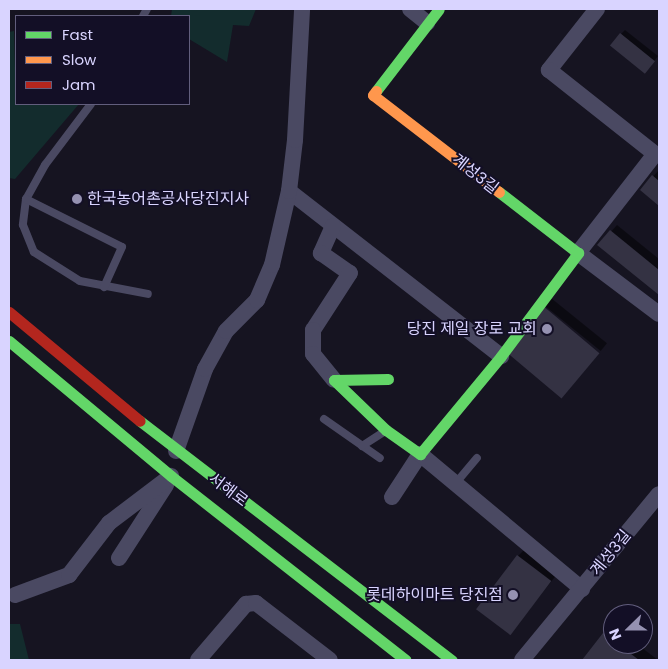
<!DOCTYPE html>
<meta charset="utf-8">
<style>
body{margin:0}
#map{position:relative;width:668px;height:669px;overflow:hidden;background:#161421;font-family:Poppins,"Noto Sans KR",sans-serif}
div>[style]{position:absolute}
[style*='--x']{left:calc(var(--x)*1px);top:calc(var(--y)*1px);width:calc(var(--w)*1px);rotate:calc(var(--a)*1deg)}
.green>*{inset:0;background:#132c2d}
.shadow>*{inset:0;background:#0007;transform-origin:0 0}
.building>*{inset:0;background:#343243;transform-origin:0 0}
.lane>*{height:8px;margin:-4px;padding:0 4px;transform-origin:4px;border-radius:4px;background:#4a4962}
.street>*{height:16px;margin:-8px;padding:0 8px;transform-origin:8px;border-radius:8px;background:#4a4962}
.fast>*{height:11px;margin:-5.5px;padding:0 5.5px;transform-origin:5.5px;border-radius:5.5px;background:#63d668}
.slow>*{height:11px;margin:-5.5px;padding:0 5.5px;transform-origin:5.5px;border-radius:5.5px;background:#ff974d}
.jam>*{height:11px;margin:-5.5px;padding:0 5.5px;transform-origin:5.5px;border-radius:5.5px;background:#b3261e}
.dots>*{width:14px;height:14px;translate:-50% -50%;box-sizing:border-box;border:2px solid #130f26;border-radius:50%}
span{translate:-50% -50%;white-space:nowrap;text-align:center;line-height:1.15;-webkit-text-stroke:4px #130f26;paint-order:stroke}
.street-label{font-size:16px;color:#d9d4ff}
.poi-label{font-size:16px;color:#d9d4ff}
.left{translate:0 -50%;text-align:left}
.right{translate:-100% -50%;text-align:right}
.frame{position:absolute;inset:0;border:10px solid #d9d4ff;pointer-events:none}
.legend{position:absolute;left:15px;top:15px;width:175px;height:90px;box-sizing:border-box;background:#130f26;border:1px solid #625e7d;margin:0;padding:6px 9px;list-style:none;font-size:15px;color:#d9d4ff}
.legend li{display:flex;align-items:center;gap:10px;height:25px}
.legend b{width:25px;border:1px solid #625e7d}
.north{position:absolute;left:603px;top:604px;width:50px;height:50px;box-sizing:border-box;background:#130f26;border:1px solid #625e7d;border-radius:50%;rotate:248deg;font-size:14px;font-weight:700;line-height:20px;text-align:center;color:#d9d4ff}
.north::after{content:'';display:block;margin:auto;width:18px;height:22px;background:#9591b1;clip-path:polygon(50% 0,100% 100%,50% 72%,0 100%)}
</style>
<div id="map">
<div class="green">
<div style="clip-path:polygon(172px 9px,256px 9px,249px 26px,233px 25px,227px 62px,189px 39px,189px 16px,171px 16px)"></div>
<div style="clip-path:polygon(14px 31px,16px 104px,79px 104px,15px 179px,9px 178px,9px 32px)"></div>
<div style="clip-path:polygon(9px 624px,20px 624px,29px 660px,9px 660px)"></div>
</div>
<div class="shadow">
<div style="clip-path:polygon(625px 30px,658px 56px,649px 68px,621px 34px)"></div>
<div style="clip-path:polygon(659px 170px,659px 205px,641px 190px)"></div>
<div style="clip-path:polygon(617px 225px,659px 259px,659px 294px,599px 245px)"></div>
<div style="left:551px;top:298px;width:72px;height:10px;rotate:39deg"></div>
<div style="clip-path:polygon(526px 548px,558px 573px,510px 634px,518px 556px)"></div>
<div style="clip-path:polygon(613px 625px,613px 644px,637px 644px,658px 660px,584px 660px)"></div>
</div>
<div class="building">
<div style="left:620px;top:33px;width:45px;height:16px;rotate:39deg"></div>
<div style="clip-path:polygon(652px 175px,659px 181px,659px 206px,640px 190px)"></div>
<div style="clip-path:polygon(610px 230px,659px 270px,659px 295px,597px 245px)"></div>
<div style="left:542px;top:305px;width:75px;height:59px;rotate:40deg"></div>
<div style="left:517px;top:555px;width:43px;height:68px;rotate:37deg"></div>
<div style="clip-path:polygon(603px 633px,613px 640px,613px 644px,618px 644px,639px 660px,582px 660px)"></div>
</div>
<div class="lane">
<div style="--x:143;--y:16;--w:8;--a:-60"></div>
<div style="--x:91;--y:104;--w:76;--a:127"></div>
<div style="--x:45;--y:165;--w:39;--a:119"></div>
<div style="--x:26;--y:199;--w:26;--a:97"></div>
<div style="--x:23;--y:225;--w:29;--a:68"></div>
<div style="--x:34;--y:252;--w:54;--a:32.2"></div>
<div style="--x:80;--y:281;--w:69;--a:10.8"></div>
<div style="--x:26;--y:199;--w:107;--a:26.6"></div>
<div style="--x:122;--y:247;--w:44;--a:114.2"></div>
<div style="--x:324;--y:419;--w:68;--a:34.9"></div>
<div style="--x:362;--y:446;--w:27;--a:-33"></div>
<div style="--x:455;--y:484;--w:34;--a:-50"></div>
</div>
<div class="street">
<div style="--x:410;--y:9;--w:22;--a:39"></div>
<div style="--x:597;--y:9;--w:78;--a:128.2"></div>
<div style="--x:549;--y:70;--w:135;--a:38.4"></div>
<div style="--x:655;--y:154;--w:125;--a:127.9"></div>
<div style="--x:578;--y:253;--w:101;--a:37"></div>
<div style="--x:289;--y:191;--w:269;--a:37.9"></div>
<div style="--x:333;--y:226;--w:30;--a:114"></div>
<div style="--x:321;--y:253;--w:35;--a:35"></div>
<div style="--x:350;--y:273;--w:68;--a:123"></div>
<div style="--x:313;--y:330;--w:24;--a:90"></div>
<div style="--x:313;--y:354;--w:33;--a:51"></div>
<div style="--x:176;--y:451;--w:87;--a:-70.5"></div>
<div style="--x:205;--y:369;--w:43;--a:-61.1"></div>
<div style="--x:226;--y:331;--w:44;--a:-45"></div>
<div style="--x:257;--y:300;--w:38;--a:-67"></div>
<div style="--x:272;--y:265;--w:76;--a:-77.1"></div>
<div style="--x:289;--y:191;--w:51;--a:-83.3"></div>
<div style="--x:295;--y:140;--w:131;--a:-86.9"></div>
<div style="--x:392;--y:497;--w:51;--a:-56.9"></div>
<div style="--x:420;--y:454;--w:211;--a:39.8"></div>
<div style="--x:119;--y:558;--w:87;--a:-57.2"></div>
<div style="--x:15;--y:595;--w:58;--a:-20.3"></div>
<div style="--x:69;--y:575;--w:66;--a:-52.4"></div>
<div style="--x:109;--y:523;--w:78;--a:-37.2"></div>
<div style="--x:198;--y:660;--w:74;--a:-49.4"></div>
<div style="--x:246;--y:604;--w:10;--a:-6"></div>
<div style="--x:256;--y:603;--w:93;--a:37.6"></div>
<div style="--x:522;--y:660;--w:215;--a:-50.5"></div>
</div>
<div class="fast">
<div style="--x:376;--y:91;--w:103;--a:-52.5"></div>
<div style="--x:9;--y:341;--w:211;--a:39.8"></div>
<div style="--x:171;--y:476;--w:298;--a:38.1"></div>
<div style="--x:388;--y:379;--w:54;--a:178.9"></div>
<div style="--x:334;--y:380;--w:72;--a:43.9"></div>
<div style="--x:386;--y:430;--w:42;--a:35.2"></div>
<div style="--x:420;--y:454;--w:127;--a:-50.4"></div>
<div style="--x:501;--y:356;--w:129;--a:-53.2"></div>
<div style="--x:578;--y:253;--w:100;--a:-142.3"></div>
<div style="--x:140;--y:421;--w:393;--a:37.5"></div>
</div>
<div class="slow">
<div style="--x:376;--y:91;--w:5;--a:127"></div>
<div style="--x:373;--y:95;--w:159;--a:37.6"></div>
</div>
<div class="jam">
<div style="--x:9;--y:312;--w:170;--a:39.8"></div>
</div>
<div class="dots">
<div style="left:77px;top:199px;background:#9591b1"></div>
<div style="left:547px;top:329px;background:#9591b1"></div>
<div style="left:513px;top:595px;background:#9591b1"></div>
</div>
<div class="street-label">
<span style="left:475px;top:174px;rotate:38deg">계성3길</span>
<span style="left:228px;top:490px;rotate:37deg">서해로</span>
<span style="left:611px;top:553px;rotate:-51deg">계성3길</span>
</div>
<div class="poi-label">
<span class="left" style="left:87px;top:199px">한국농어촌공사당진지사</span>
<span class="right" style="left:537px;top:329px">당진 제일 장로 교회</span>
<span class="right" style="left:503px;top:595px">롯데하이마트 당진점</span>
</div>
<div class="frame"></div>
<ul class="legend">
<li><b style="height:6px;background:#63d668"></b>Fast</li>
<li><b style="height:6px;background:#ff974d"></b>Slow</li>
<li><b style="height:6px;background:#b3261e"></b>Jam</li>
</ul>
<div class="north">N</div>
</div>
